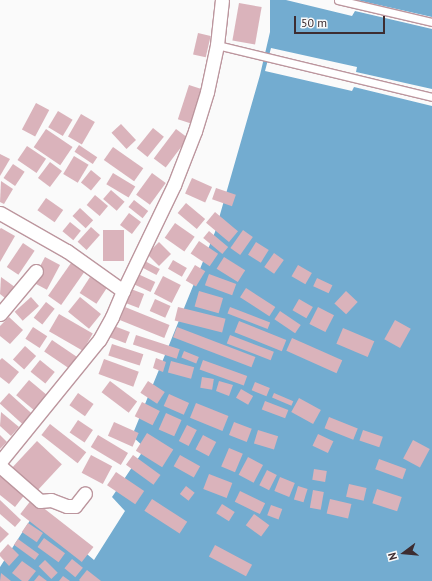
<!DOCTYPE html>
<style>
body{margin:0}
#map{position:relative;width:432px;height:581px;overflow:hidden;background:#fafafa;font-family:"PT Sans",sans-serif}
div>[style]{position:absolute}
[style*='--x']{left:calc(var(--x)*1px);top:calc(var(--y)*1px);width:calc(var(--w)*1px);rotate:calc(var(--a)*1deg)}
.water>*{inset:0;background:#73acd0}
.pier>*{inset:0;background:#fafafa}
.building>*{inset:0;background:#dab3bb;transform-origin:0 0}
.roads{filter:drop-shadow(1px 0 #bc969e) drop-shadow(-1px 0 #bc969e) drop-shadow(0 1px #bc969e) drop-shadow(0 -1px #bc969e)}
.service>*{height:7px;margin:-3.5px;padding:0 3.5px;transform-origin:3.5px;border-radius:3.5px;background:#fff}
.minor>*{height:13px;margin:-6.5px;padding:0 6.5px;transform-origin:6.5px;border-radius:6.5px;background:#fff}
span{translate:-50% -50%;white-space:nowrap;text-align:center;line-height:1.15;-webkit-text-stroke:3.5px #fafafa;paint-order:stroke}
.north{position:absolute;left:384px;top:533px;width:40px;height:40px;-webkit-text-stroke:3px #fafafa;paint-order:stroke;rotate:254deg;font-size:11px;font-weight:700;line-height:16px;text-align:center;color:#3d2d31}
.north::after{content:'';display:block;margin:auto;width:14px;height:18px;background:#3d2d31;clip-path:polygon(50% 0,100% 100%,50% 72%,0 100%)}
.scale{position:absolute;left:294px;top:16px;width:91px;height:18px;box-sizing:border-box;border:2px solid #3d2d31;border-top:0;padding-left:5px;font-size:12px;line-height:14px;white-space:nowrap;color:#3d2d31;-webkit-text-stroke:3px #fafafa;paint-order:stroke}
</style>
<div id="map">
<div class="water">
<div style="clip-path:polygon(270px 0,432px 0,432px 581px,0 581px,0 567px,36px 511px,94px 560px,125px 511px,112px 497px,145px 448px,132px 436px,215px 232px,260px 75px,270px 32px)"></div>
</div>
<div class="pier">
<div style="clip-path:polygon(286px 0,357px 0,432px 17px,432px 29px,355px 11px,352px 16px)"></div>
<div style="clip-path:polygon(271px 48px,357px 67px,356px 72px,432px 89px,432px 106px,354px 87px,352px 91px,265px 71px)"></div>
</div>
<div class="building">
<div style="left:239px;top:3px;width:23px;height:38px;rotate:10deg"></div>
<div style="left:198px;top:33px;width:13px;height:22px;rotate:13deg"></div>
<div style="left:189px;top:85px;width:13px;height:36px;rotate:18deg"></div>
<div style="left:36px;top:103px;width:15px;height:30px;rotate:28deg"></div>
<div style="left:58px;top:111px;width:17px;height:19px;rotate:31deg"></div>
<div style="left:81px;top:114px;width:16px;height:26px;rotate:30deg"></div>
<div style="left:121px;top:124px;width:22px;height:13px;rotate:47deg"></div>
<div style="left:153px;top:128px;width:14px;height:26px;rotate:39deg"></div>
<div style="left:46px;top:129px;width:32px;height:22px;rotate:34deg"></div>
<div style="left:176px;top:129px;width:15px;height:37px;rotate:37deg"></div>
<div style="left:79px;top:145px;width:22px;height:8px;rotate:34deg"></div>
<div style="left:27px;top:146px;width:23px;height:17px;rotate:34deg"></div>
<div style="left:113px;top:147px;width:37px;height:16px;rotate:35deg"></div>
<div style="clip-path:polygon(0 154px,10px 159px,0 176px)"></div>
<div style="left:74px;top:156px;width:17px;height:21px;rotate:31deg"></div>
<div style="left:50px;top:162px;width:15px;height:20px;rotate:37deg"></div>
<div style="left:13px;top:164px;width:14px;height:17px;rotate:34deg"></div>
<div style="left:91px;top:170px;width:13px;height:16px;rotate:39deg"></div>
<div style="left:113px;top:173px;width:26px;height:13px;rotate:31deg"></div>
<div style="left:152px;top:173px;width:17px;height:27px;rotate:36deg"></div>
<div style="left:192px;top:178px;width:22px;height:17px;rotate:24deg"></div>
<div style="clip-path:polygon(1px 181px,13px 189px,4px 204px,0 202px)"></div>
<div style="left:216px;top:188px;width:21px;height:12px;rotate:19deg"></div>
<div style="left:111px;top:190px;width:18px;height:12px;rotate:41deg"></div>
<div style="left:95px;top:195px;width:17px;height:13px;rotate:40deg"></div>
<div style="left:46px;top:198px;width:21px;height:15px;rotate:35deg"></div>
<div style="left:134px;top:200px;width:18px;height:9px;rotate:38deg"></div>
<div style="left:186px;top:203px;width:25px;height:13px;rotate:40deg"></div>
<div style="left:80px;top:208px;width:18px;height:11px;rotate:43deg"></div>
<div style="left:215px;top:212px;width:30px;height:14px;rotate:40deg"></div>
<div style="left:129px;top:213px;width:15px;height:15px;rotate:37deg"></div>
<div style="left:70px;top:222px;width:14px;height:12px;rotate:39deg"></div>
<div style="left:175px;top:223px;width:24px;height:18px;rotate:35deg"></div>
<div style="left:91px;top:227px;width:12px;height:20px;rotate:42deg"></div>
<div style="clip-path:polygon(1px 228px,15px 236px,0 262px,0 229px)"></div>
<div style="left:124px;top:230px;width:31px;height:21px;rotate:90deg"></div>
<div style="left:243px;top:230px;width:12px;height:22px;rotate:35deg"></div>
<div style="left:209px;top:231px;width:25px;height:9px;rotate:40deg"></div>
<div style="left:199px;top:241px;width:23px;height:15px;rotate:34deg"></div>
<div style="left:159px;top:242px;width:17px;height:17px;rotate:45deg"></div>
<div style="left:256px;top:242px;width:15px;height:15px;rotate:32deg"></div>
<div style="left:23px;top:243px;width:14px;height:29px;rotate:34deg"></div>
<div style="left:274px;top:253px;width:12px;height:17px;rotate:35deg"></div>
<div style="left:45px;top:257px;width:17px;height:28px;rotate:28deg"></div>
<div style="left:224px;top:257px;width:25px;height:14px;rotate:32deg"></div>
<div style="left:143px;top:260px;width:19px;height:7px;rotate:28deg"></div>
<div style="left:173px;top:260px;width:16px;height:10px;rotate:30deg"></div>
<div style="left:71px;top:263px;width:16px;height:40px;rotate:35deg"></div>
<div style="left:195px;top:265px;width:12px;height:18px;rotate:31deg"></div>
<div style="left:298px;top:265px;width:16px;height:13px;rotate:30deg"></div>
<div style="left:138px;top:274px;width:19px;height:11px;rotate:25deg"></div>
<div style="left:209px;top:274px;width:29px;height:12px;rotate:20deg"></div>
<div style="left:163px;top:276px;width:20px;height:20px;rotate:27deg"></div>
<div style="clip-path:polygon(1px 277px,19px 290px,10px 302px,0 294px)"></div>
<div style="left:90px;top:277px;width:20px;height:19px;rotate:33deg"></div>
<div style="left:317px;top:278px;width:17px;height:9px;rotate:25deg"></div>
<div style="left:246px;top:288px;width:35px;height:11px;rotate:33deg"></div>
<div style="left:131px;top:289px;width:14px;height:15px;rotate:21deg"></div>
<div style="left:199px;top:291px;width:25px;height:16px;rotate:16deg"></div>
<div style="left:346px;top:291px;width:16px;height:17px;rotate:43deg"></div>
<div style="left:31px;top:297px;width:12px;height:22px;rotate:48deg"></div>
<div style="left:80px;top:297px;width:27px;height:19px;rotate:39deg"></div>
<div style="left:155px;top:299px;width:17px;height:13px;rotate:24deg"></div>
<div style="left:299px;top:299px;width:16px;height:13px;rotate:30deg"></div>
<div style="left:46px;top:302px;width:11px;height:20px;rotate:38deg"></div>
<div style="left:125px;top:307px;width:48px;height:14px;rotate:22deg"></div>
<div style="left:178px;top:307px;width:49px;height:14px;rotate:14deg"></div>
<div style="left:230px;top:307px;width:43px;height:7px;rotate:21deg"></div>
<div style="left:318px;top:307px;width:18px;height:19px;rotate:27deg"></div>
<div style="left:280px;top:311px;width:25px;height:10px;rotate:34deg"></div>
<div style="left:59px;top:314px;width:39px;height:20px;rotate:30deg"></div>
<div style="clip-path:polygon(9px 317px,23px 330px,10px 344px,0 336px,0 326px)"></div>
<div style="left:395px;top:320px;width:18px;height:22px;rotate:29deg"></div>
<div style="left:239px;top:321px;width:51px;height:12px;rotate:22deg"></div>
<div style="left:114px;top:326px;width:17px;height:12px;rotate:21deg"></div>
<div style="left:33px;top:327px;width:17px;height:14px;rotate:33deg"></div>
<div style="left:177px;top:327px;width:84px;height:11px;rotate:21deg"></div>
<div style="left:343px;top:328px;width:34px;height:17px;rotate:23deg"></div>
<div style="left:136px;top:335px;width:46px;height:10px;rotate:18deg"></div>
<div style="left:230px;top:335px;width:47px;height:9px;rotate:21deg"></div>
<div style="left:292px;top:338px;width:55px;height:14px;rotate:24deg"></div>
<div style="left:52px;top:340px;width:32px;height:14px;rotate:34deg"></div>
<div style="left:112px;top:344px;width:33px;height:12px;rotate:18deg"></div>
<div style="left:25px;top:346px;width:15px;height:18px;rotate:42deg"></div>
<div style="left:184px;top:351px;width:16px;height:7px;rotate:22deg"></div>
<div style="clip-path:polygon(2px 358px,19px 372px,9px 384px,0 377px,0 360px)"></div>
<div style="clip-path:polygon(156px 358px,166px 362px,163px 372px,153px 368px)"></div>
<div style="left:104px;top:359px;width:37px;height:16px;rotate:20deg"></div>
<div style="left:40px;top:360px;width:19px;height:15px;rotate:39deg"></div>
<div style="left:203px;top:360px;width:47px;height:10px;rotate:20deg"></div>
<div style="left:171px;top:361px;width:24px;height:12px;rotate:15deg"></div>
<div style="left:202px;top:377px;width:12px;height:11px;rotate:9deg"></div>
<div style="left:29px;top:380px;width:23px;height:20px;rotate:40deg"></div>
<div style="left:110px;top:381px;width:34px;height:14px;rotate:37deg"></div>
<div style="left:148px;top:381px;width:20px;height:14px;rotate:33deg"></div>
<div style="clip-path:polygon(219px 381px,233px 385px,229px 396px,216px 391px)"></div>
<div style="left:255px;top:382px;width:16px;height:9px;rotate:22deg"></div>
<div style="left:241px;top:389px;width:14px;height:10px;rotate:30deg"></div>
<div style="left:9px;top:393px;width:31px;height:14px;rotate:42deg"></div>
<div style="left:78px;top:393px;width:19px;height:15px;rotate:35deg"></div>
<div style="left:274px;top:393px;width:21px;height:5px;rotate:23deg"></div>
<div style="left:169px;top:394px;width:22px;height:13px;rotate:24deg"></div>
<div style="left:299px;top:398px;width:25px;height:16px;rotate:29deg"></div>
<div style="left:265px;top:401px;width:25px;height:9px;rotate:21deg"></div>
<div style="left:142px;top:402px;width:20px;height:16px;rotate:27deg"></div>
<div style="left:196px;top:403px;width:35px;height:16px;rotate:22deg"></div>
<div style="clip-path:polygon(1px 412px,19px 427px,11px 436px,0 426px)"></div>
<div style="left:166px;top:413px;width:17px;height:18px;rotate:24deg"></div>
<div style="left:329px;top:417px;width:31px;height:12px;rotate:22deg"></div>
<div style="left:78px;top:420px;width:18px;height:15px;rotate:34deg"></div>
<div style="left:114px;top:422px;width:27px;height:15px;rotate:24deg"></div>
<div style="left:234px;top:422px;width:19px;height:14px;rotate:21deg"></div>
<div style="left:50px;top:424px;width:46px;height:14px;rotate:38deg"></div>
<div style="left:187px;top:425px;width:11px;height:18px;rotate:27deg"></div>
<div style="left:258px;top:430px;width:21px;height:14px;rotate:17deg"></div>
<div style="left:363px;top:430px;width:21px;height:11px;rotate:19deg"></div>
<div style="left:147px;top:433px;width:31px;height:21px;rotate:32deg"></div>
<div style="left:318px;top:434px;width:17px;height:13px;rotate:25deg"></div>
<div style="clip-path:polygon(0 435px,7px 442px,0 449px)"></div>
<div style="left:98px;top:435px;width:35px;height:14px;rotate:31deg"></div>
<div style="left:203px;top:435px;width:15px;height:16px;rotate:28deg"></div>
<div style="left:413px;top:440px;width:19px;height:21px;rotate:28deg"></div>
<div style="left:37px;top:441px;width:34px;height:43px;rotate:43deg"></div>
<div style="left:229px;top:448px;width:15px;height:20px;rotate:23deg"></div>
<div style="left:91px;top:455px;width:24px;height:20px;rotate:28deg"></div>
<div style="left:133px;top:455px;width:34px;height:12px;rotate:36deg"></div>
<div style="left:180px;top:455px;width:23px;height:13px;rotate:29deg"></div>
<div style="left:248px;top:457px;width:17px;height:20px;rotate:28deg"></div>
<div style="left:379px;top:459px;width:29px;height:11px;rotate:20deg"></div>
<div style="left:314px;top:469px;width:13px;height:11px;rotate:9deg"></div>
<div style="left:267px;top:470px;width:11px;height:17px;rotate:27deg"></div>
<div style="left:116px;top:472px;width:34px;height:16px;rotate:34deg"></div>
<div style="left:209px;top:474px;width:25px;height:16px;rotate:21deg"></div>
<div style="clip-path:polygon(2px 475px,26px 493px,15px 507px,0 495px,0 477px)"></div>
<div style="left:280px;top:477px;width:16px;height:15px;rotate:22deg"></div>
<div style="left:349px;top:484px;width:18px;height:13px;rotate:13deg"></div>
<div style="left:186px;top:486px;width:11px;height:10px;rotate:38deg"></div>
<div style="left:298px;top:486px;width:10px;height:14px;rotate:17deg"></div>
<div style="left:377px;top:489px;width:26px;height:15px;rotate:18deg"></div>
<div style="left:313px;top:490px;width:11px;height:18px;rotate:10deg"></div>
<div style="left:240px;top:491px;width:28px;height:12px;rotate:26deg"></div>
<div style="left:32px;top:499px;width:78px;height:19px;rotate:38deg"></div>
<div style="left:152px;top:499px;width:42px;height:14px;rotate:33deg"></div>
<div style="left:330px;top:499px;width:22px;height:15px;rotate:13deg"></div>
<div style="clip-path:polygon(0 500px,21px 520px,15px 527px,0 514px)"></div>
<div style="left:222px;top:504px;width:15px;height:11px;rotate:32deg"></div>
<div style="left:271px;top:505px;width:12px;height:11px;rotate:20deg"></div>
<div style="left:254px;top:514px;width:19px;height:14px;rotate:36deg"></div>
<div style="left:28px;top:523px;width:18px;height:11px;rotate:34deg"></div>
<div style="clip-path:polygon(0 526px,9px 534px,0 543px)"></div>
<div style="left:44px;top:538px;width:26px;height:11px;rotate:36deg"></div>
<div style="left:18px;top:539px;width:26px;height:7px;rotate:36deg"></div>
<div style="clip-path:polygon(8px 544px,19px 555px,9px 566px,0 556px,0 553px)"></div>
<div style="left:215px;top:545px;width:42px;height:13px;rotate:28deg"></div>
<div style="left:72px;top:559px;width:14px;height:12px;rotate:39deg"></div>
<div style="left:45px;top:560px;width:18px;height:9px;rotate:45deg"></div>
<div style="clip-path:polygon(22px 561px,36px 571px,28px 581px,22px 581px,12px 573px)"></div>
<div style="clip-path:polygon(87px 570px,101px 581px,80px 581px,79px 580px)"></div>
<div style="clip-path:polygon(1px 573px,11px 581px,0 581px)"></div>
<div style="clip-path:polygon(39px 575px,47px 581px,34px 581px)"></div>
<div style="clip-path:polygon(63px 576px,70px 581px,59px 581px)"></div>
</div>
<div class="roads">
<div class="service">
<div style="--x:338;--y:0;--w:97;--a:13.2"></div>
<div style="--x:217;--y:45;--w:221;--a:13.6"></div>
</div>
<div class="minor">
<div style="--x:0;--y:213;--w:77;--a:29.6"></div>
<div style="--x:67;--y:251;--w:69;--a:35.5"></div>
<div style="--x:123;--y:291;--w:28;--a:113"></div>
<div style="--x:112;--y:317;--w:26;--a:119"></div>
<div style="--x:99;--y:340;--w:157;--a:129.1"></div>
<div style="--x:123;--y:291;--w:118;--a:-64.3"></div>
<div style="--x:174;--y:185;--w:58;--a:-68.7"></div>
<div style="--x:195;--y:131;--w:41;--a:-72.9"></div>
<div style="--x:207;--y:92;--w:48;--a:-78"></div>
<div style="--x:217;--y:45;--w:45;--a:-83.7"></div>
<div style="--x:0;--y:314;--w:56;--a:-50.1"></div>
<div style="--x:0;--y:466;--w:53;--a:41.2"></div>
<div style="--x:40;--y:501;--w:11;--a:-5"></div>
<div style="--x:51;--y:500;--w:17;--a:21"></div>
<div style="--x:67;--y:506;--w:8;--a:0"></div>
<div style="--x:75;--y:506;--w:16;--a:-52"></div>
</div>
</div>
<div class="north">N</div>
<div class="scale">50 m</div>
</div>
